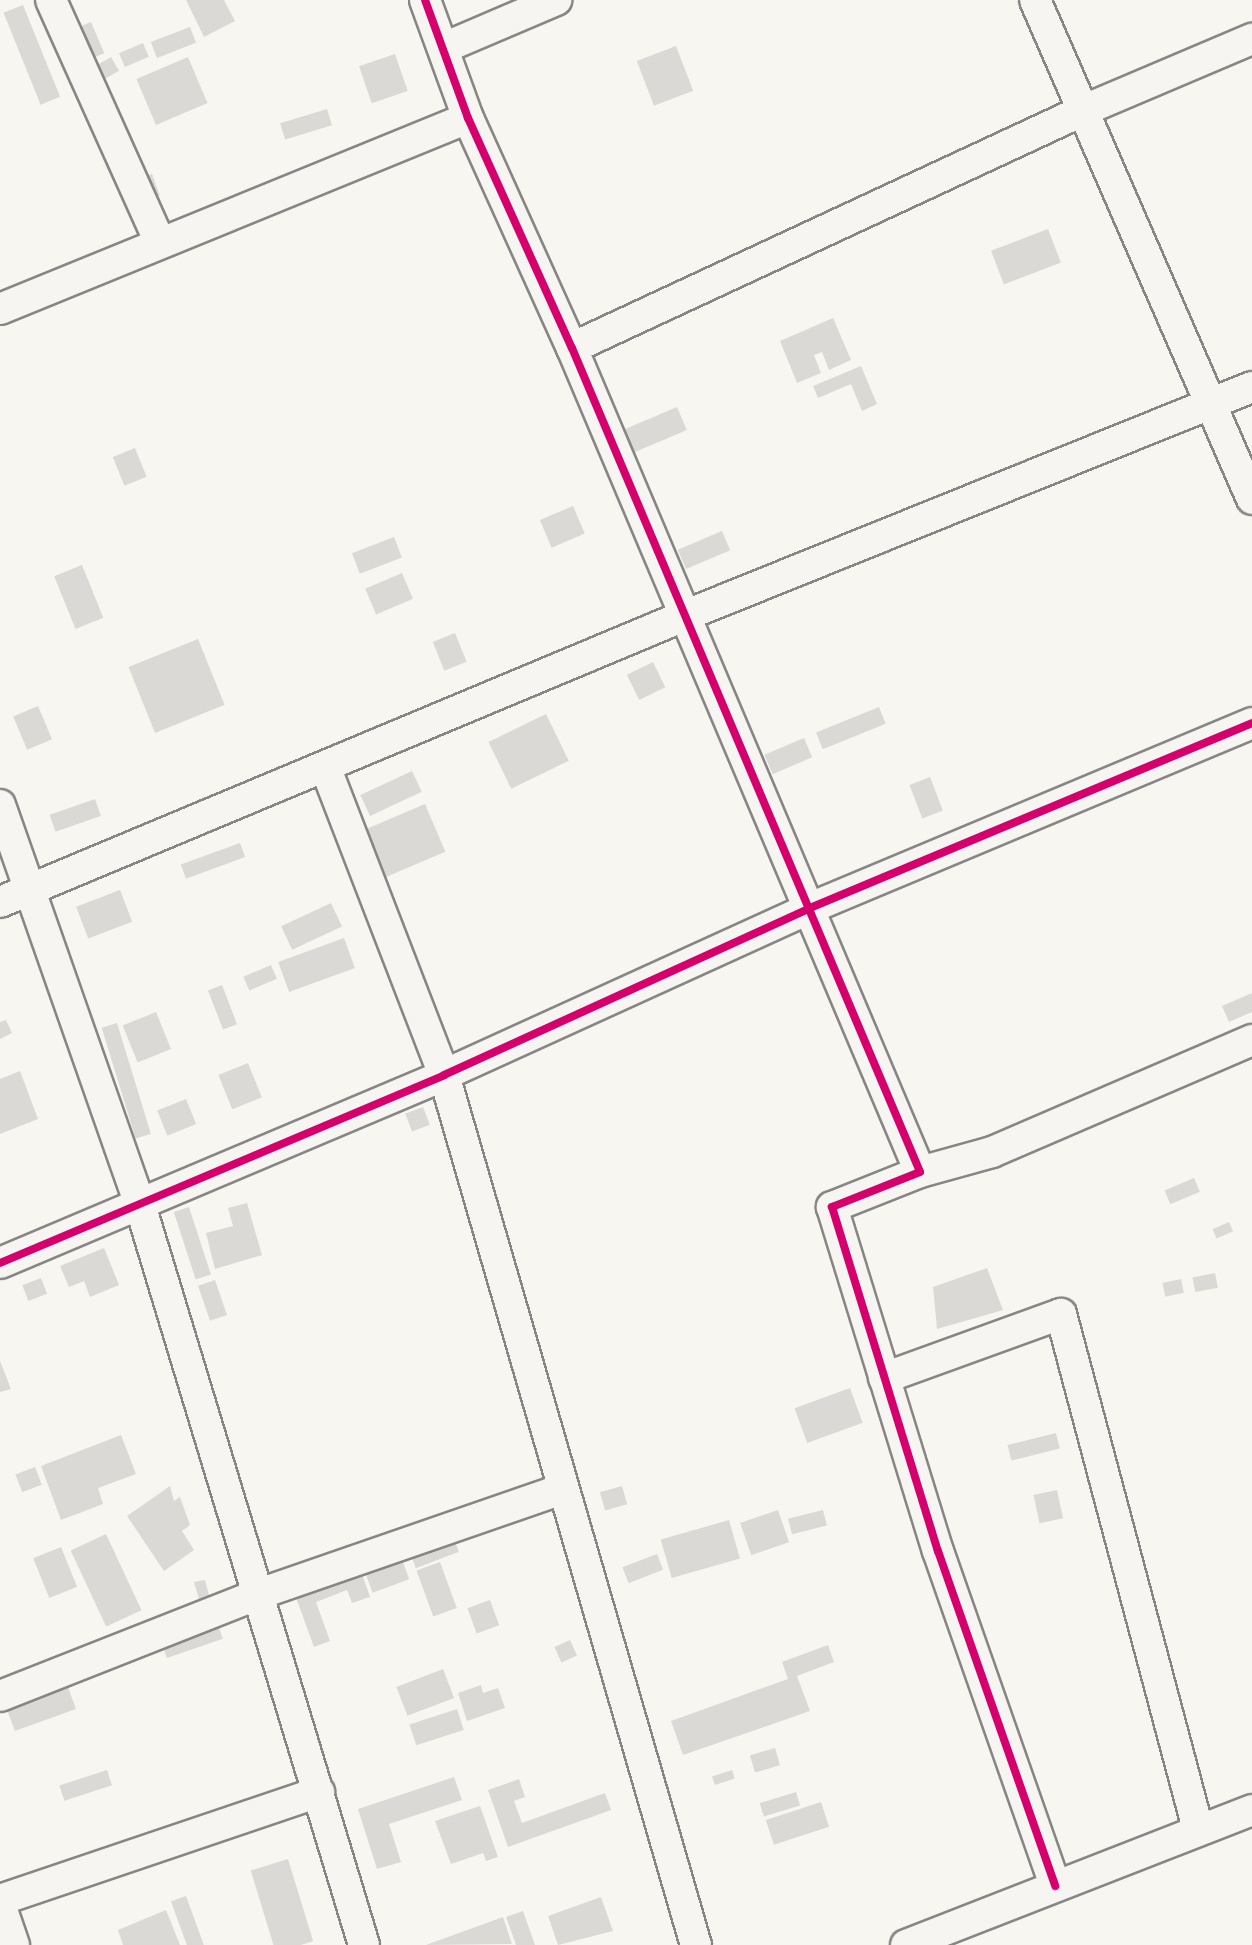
<!DOCTYPE html>
<style>
body{margin:0}
#map{position:relative;width:1252px;height:1945px;overflow:hidden;background:#f8f6f0;font-family:"Playpen Sans",sans-serif}
div>[style]{position:absolute}
[style*='--x']{left:calc(var(--x)*1px);top:calc(var(--y)*1px);width:calc(var(--w)*1px);rotate:calc(var(--a)*1deg)}
.building>*{inset:0;background:#dbd9d6;transform-origin:0 0}
.roads{filter:drop-shadow(2px 0 #878684) drop-shadow(-2px 0 #878684) drop-shadow(0 2px #878684) drop-shadow(0 -2px #878684)}
.street>*{height:30px;margin:-15px;padding:0 15px;transform-origin:15px;border-radius:15px;background:#f6f5f1}
.cycleway>*{height:8px;margin:-4px;padding:0 4px;transform-origin:4px;border-radius:4px;background:#d6006c}
span{translate:-50% -50%;white-space:nowrap;text-align:center;line-height:1.15;-webkit-text-stroke:8px #fbf7ec;paint-order:stroke}
</style>
<div id="map">
<div class="building">
<div style="clip-path:polygon(186px 0,224px 0,235px 21px,204px 37px)"></div>
<div style="left:23px;top:5px;width:99px;height:21px;rotate:68deg"></div>
<div style="left:91px;top:22px;width:34px;height:18px;rotate:67deg"></div>
<div style="left:190px;top:27px;width:17px;height:42px;rotate:69deg"></div>
<div style="left:143px;top:43px;width:15px;height:26px;rotate:67deg"></div>
<div style="left:676px;top:46px;width:48px;height:42px;rotate:69deg"></div>
<div style="left:395px;top:54px;width:39px;height:38px;rotate:71deg"></div>
<div style="left:111px;top:57px;width:16px;height:25px;rotate:60deg"></div>
<div style="left:188px;top:57px;width:50px;height:56px;rotate:67deg"></div>
<div style="left:327px;top:109px;width:17px;height:49px;rotate:73deg"></div>
<div style="left:152px;top:174px;width:23px;height:18px;rotate:70deg"></div>
<div style="left:1048px;top:229px;width:36px;height:61px;rotate:69deg"></div>
<div style="clip-path:polygon(833px 318px,851px 360px,829px 370px,822px 352px,814px 355px,821px 373px,797px 383px,780px 341px)"></div>
<div style="clip-path:polygon(861px 366px,877px 404px,862px 411px,851px 384px,818px 398px,813px 386px)"></div>
<div style="left:677px;top:407px;width:25px;height:60px;rotate:67deg"></div>
<div style="left:135px;top:448px;width:31px;height:24px;rotate:68deg"></div>
<div style="left:573px;top:506px;width:30px;height:36px;rotate:67deg"></div>
<div style="left:722px;top:531px;width:21px;height:48px;rotate:67deg"></div>
<div style="left:394px;top:537px;width:22px;height:45px;rotate:69deg"></div>
<div style="left:82px;top:565px;width:57px;height:30px;rotate:68deg"></div>
<div style="left:402px;top:573px;width:28px;height:40px;rotate:67deg"></div>
<div style="left:455px;top:633px;width:31px;height:24px;rotate:68deg"></div>
<div style="left:198px;top:639px;width:71px;height:75px;rotate:68deg"></div>
<div style="left:653px;top:662px;width:28px;height:29px;rotate:64deg"></div>
<div style="left:38px;top:706px;width:36px;height:27px;rotate:67deg"></div>
<div style="left:879px;top:707px;width:18px;height:68px;rotate:68deg"></div>
<div style="left:546px;top:714px;width:52px;height:64px;rotate:64deg"></div>
<div style="left:804px;top:738px;width:21px;height:43px;rotate:67deg"></div>
<div style="left:412px;top:771px;width:23px;height:57px;rotate:65deg"></div>
<div style="left:930px;top:777px;width:36px;height:22px;rotate:69deg"></div>
<div style="left:95px;top:799px;width:18px;height:48px;rotate:71deg"></div>
<div style="left:425px;top:804px;width:52px;height:67px;rotate:67deg"></div>
<div style="left:240px;top:843px;width:15px;height:63px;rotate:70deg"></div>
<div style="left:120px;top:890px;width:34px;height:47px;rotate:69deg"></div>
<div style="left:331px;top:903px;width:26px;height:55px;rotate:65deg"></div>
<div style="left:344px;top:938px;width:32px;height:70px;rotate:70deg"></div>
<div style="left:271px;top:965px;width:15px;height:30px;rotate:67deg"></div>
<div style="left:222px;top:985px;width:42px;height:15px;rotate:69deg"></div>
<div style="clip-path:polygon(1252px 993px,1252px 1012px,1229px 1022px,1222px 1006px)"></div>
<div style="left:156px;top:1012px;width:40px;height:36px;rotate:68deg"></div>
<div style="clip-path:polygon(6px 1020px,12px 1033px,0 1039px,0 1022px)"></div>
<div style="left:117px;top:1023px;width:116px;height:16px;rotate:73deg"></div>
<div style="left:248px;top:1063px;width:37px;height:32px;rotate:68deg"></div>
<div style="clip-path:polygon(20px 1071px,38px 1119px,0 1134px,0 1079px)"></div>
<div style="left:186px;top:1099px;width:27px;height:31px;rotate:68deg"></div>
<div style="left:423px;top:1107px;width:19px;height:19px;rotate:69deg"></div>
<div style="left:1194px;top:1178px;width:15px;height:32px;rotate:67deg"></div>
<div style="clip-path:polygon(247px 1203px,262px 1255px,215px 1269px,206px 1233px,233px 1226px,228px 1208px)"></div>
<div style="left:189px;top:1207px;width:71px;height:16px;rotate:72deg"></div>
<div style="left:1229px;top:1222px;width:10px;height:18px;rotate:66deg"></div>
<div style="clip-path:polygon(104px 1248px,119px 1285px,90px 1297px,84px 1281px,69px 1287px,60px 1266px)"></div>
<div style="clip-path:polygon(987px 1268px,1003px 1310px,937px 1329px,933px 1287px)"></div>
<div style="left:1215px;top:1273px;width:15px;height:23px;rotate:79deg"></div>
<div style="left:41px;top:1278px;width:17px;height:20px;rotate:69deg"></div>
<div style="left:1181px;top:1279px;width:14px;height:19px;rotate:78deg"></div>
<div style="left:215px;top:1280px;width:37px;height:18px;rotate:71deg"></div>
<div style="clip-path:polygon(0 1361px,11px 1389px,0 1392px)"></div>
<div style="left:850px;top:1388px;width:37px;height:59px;rotate:70deg"></div>
<div style="left:1056px;top:1433px;width:16px;height:50px;rotate:76deg"></div>
<div style="clip-path:polygon(121px 1435px,136px 1474px,98px 1488px,103px 1504px,61px 1520px,41px 1466px)"></div>
<div style="left:35px;top:1467px;width:19px;height:21px;rotate:69deg"></div>
<div style="clip-path:polygon(170px 1486px,174px 1501px,180px 1497px,190px 1525px,182px 1531px,194px 1550px,164px 1571px,127px 1516px)"></div>
<div style="left:622px;top:1486px;width:19px;height:23px;rotate:74deg"></div>
<div style="left:1057px;top:1490px;width:29px;height:24px;rotate:78deg"></div>
<div style="left:778px;top:1510px;width:34px;height:40px;rotate:71deg"></div>
<div style="left:823px;top:1510px;width:16px;height:36px;rotate:76deg"></div>
<div style="left:729px;top:1520px;width:40px;height:71px;rotate:74deg"></div>
<div style="left:106px;top:1534px;width:84px;height:39px;rotate:65deg"></div>
<div style="left:452px;top:1534px;width:19px;height:46px;rotate:69deg"></div>
<div style="left:61px;top:1547px;width:43px;height:30px;rotate:68deg"></div>
<div style="left:400px;top:1554px;width:27px;height:39px;rotate:70deg"></div>
<div style="left:657px;top:1554px;width:17px;height:37px;rotate:69deg"></div>
<div style="left:440px;top:1562px;width:49px;height:25px;rotate:70deg"></div>
<div style="clip-path:polygon(361px 1571px,370px 1597px,352px 1603px,347px 1590px,316px 1602px,330px 1641px,314px 1647px,295px 1595px)"></div>
<div style="clip-path:polygon(205px 1580px,209px 1595px,199px 1599px,194px 1582px)"></div>
<div style="left:490px;top:1600px;width:27px;height:24px;rotate:70deg"></div>
<div style="left:216px;top:1619px;width:21px;height:59px;rotate:71deg"></div>
<div style="left:570px;top:1640px;width:17px;height:17px;rotate:66deg"></div>
<div style="clip-path:polygon(828px 1645px,834px 1662px,797px 1676px,810px 1711px,683px 1755px,671px 1721px,788px 1679px,782px 1662px)"></div>
<div style="left:443px;top:1669px;width:31px;height:50px;rotate:69deg"></div>
<div style="left:64px;top:1676px;width:35px;height:65px;rotate:70deg"></div>
<div style="clip-path:polygon(481px 1685px,483px 1693px,498px 1688px,505px 1708px,467px 1721px,458px 1693px)"></div>
<div style="left:457px;top:1709px;width:22px;height:50px;rotate:72deg"></div>
<div style="left:775px;top:1748px;width:18px;height:26px;rotate:74deg"></div>
<div style="left:107px;top:1770px;width:16px;height:50px;rotate:72deg"></div>
<div style="left:732px;top:1770px;width:9px;height:21px;rotate:72deg"></div>
<div style="clip-path:polygon(454px 1777px,462px 1800px,389px 1824px,401px 1862px,377px 1869px,358px 1809px)"></div>
<div style="clip-path:polygon(519px 1779px,525px 1797px,514px 1801px,522px 1823px,605px 1793px,611px 1810px,508px 1847px,488px 1790px)"></div>
<div style="left:796px;top:1792px;width:14px;height:38px;rotate:73deg"></div>
<div style="left:821px;top:1802px;width:26px;height:58px;rotate:72deg"></div>
<div style="clip-path:polygon(480px 1806px,498px 1857px,486px 1861px,483px 1853px,451px 1864px,435px 1821px)"></div>
<div style="left:288px;top:1859px;width:86px;height:39px;rotate:73deg"></div>
<div style="left:186px;top:1896px;width:52px;height:16px;rotate:70deg"></div>
<div style="clip-path:polygon(601px 1897px,613px 1931px,558px 1945px,548px 1916px)"></div>
<div style="clip-path:polygon(166px 1910px,180px 1945px,123px 1945px,118px 1930px)"></div>
<div style="clip-path:polygon(523px 1911px,535px 1945px,516px 1945px,506px 1917px)"></div>
<div style="clip-path:polygon(503px 1917px,512px 1944px,426px 1945px)"></div>
</div>
<div class="roads">
<div class="street">
<div style="--x:51;--y:0;--w:266;--a:65.8"></div>
<div style="--x:425;--y:0;--w:126;--a:70"></div>
<div style="--x:468;--y:118;--w:252;--a:65.7"></div>
<div style="--x:572;--y:348;--w:894;--a:67.1"></div>
<div style="--x:920;--y:1172;--w:95;--a:158.3"></div>
<div style="--x:832;--y:1207;--w:360;--a:72.9"></div>
<div style="--x:938;--y:1551;--w:355;--a:70.7"></div>
<div style="--x:1035;--y:0;--w:544;--a:66.5"></div>
<div style="--x:446;--y:47;--w:120;--a:-23.1"></div>
<div style="--x:0;--y:309;--w:505;--a:-22.2"></div>
<div style="--x:572;--y:348;--w:562;--a:-24.92"></div>
<div style="--x:1082;--y:111;--w:185;--a:-23"></div>
<div style="--x:326;--y:769;--w:328;--a:68.9"></div>
<div style="--x:444;--y:1075;--w:906;--a:73.85"></div>
<div style="--x:0;--y:805;--w:424;--a:70.7"></div>
<div style="--x:140;--y:1205;--w:773;--a:73.16"></div>
<div style="--x:0;--y:902;--w:741;--a:-22.69"></div>
<div style="--x:684;--y:616;--w:612;--a:-21.96"></div>
<div style="--x:920;--y:1172;--w:75;--a:-15.5"></div>
<div style="--x:992;--y:1152;--w:283;--a:-23.3"></div>
<div style="--x:0;--y:1263;--w:482;--a:-22.9"></div>
<div style="--x:444;--y:1075;--w:402;--a:-24.5"></div>
<div style="--x:810;--y:908;--w:479;--a:-22.7"></div>
<div style="--x:884;--y:1378;--w:188;--a:-19.9"></div>
<div style="--x:1061;--y:1314;--w:533;--a:75.1"></div>
<div style="--x:0;--y:1696;--w:278;--a:-21.5"></div>
<div style="--x:259;--y:1594;--w:321;--a:-19.1"></div>
<div style="--x:0;--y:1900;--w:337;--a:-18.7"></div>
<div style="--x:0;--y:1904;--w:43;--a:71.1"></div>
<div style="--x:906;--y:1945;--w:371;--a:-21.3"></div>
</div>
</div>
<div class="cycleway">
<div style="--x:425;--y:0;--w:126;--a:70"></div>
<div style="--x:468;--y:118;--w:252;--a:65.7"></div>
<div style="--x:572;--y:348;--w:894;--a:67.1"></div>
<div style="--x:920;--y:1172;--w:95;--a:158.3"></div>
<div style="--x:832;--y:1207;--w:360;--a:72.9"></div>
<div style="--x:938;--y:1551;--w:355;--a:70.7"></div>
<div style="--x:0;--y:1263;--w:482;--a:-22.9"></div>
<div style="--x:444;--y:1075;--w:402;--a:-24.5"></div>
<div style="--x:810;--y:908;--w:479;--a:-22.7"></div>
</div>
</div>
